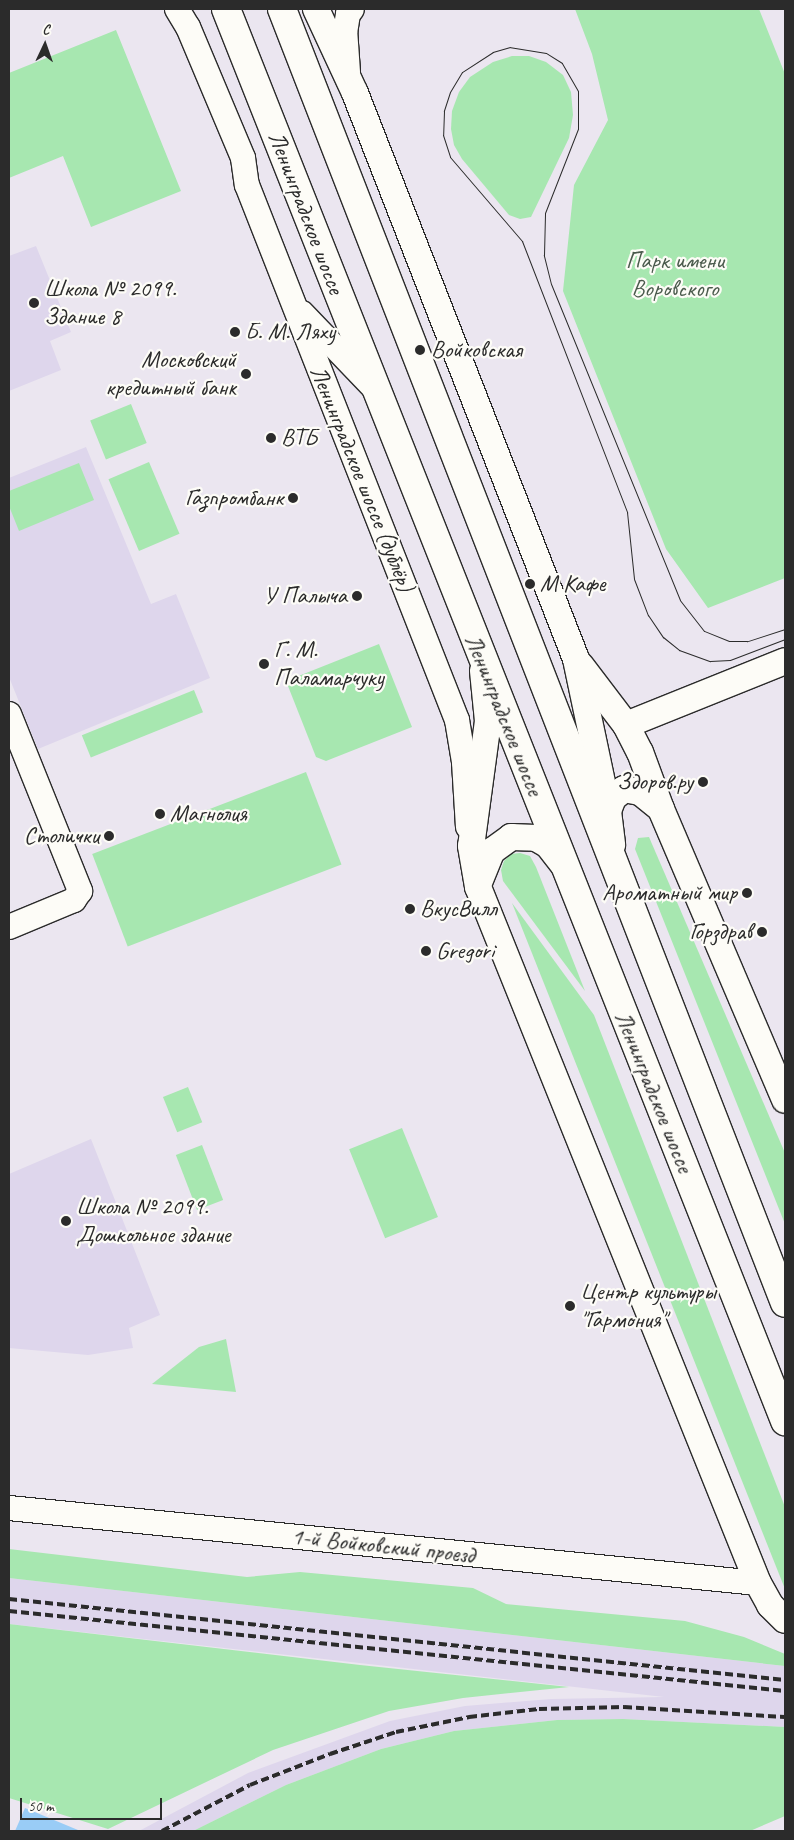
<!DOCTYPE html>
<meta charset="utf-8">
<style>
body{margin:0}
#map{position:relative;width:794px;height:1840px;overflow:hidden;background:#ebe6f0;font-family:Caveat,sans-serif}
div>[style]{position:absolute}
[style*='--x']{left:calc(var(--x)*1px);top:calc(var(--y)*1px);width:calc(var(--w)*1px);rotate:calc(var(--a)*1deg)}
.built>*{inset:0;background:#ded6ec}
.green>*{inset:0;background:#a7e7b0;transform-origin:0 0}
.water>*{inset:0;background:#99ccf6}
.roads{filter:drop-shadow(1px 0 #2b2b2b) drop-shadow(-1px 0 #2b2b2b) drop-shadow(0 1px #2b2b2b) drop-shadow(0 -1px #2b2b2b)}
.tertiary>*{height:24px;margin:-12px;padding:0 12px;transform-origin:12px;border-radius:12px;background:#fdfcf7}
.secondary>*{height:26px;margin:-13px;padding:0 13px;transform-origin:13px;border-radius:13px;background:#fdfcf7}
.primary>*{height:28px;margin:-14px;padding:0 14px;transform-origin:14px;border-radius:14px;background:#fdfcf7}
.tram>*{height:1px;margin:-0.5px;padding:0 0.5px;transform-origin:0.5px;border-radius:0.5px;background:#2b2b2b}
.rail>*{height:4px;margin-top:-2px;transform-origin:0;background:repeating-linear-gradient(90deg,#2b2b2b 0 8px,transparent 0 12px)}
.dots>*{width:14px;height:14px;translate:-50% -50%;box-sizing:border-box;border:2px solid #fdfcf7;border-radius:50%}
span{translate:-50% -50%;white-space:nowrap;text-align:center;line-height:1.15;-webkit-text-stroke:4.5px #fdfcf7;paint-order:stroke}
.street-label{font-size:24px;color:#2b2b2b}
.park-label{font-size:24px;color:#4a5a4c}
.poi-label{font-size:24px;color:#2b2b2b}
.left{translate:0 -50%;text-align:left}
.right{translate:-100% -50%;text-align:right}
.frame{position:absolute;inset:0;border:10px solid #2b2b2b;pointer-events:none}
.north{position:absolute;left:20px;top:20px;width:50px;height:50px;-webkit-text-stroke:4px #fdfcf7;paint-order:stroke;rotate:3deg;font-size:14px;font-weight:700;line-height:20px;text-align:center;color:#2b2b2b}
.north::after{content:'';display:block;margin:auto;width:18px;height:22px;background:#2b2b2b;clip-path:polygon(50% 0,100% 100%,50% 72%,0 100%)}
.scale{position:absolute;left:20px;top:1798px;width:142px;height:22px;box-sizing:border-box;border:2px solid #2b2b2b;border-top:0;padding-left:6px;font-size:15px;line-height:18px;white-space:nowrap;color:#2b2b2b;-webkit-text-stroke:4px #fdfcf7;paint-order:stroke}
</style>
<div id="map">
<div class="built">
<div style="clip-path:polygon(36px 246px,71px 332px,50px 341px,61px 370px,9px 391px,9px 256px)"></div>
<div style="clip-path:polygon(86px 447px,151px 604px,176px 594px,210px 678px,38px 749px,9px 677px,9px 478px)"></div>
<div style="clip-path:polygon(91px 1139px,160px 1315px,129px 1328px,133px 1348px,88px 1355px,9px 1348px,9px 1174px)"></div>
<div style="clip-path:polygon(9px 1578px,785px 1666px,785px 1727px,623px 1719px,557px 1720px,454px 1731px,381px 1749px,286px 1785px,193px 1831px,139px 1831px,248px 1773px,390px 1721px,465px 1706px,551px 1699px,664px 1697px,9px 1624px)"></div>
</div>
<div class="green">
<div style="clip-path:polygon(575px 9px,759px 9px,785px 74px,785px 578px,708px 608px,666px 549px,563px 291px,574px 185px,608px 120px,592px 54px)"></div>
<div style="clip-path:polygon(116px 30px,181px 191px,91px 227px,63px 156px,9px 178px,9px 73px)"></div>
<div style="clip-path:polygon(512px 56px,529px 56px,546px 62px,563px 75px,571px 92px,573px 115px,569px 138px,531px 217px,520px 219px,509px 215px,462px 159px,454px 145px,451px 129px,452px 111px,459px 92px,470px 77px,493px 62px)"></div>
<div style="left:131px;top:404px;width:42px;height:44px;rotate:68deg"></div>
<div style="left:149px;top:462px;width:78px;height:44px;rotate:67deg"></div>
<div style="clip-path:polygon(79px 463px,94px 500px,19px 531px,9px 506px,9px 491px)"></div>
<div style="clip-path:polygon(379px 644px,412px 727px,326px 761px,316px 757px,286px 681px)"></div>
<div style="left:194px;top:690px;width:24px;height:121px;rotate:68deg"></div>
<div style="left:306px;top:772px;width:99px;height:229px;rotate:69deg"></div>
<div style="clip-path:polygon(649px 837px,785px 1153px,785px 1224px,635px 849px,638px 838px)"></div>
<div style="clip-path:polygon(520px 853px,530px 856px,536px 867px,585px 991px,503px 881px,501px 870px,504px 861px,511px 854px)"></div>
<div style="clip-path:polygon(512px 903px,594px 1015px,785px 1507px,785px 1589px)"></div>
<div style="left:188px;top:1087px;width:38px;height:27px;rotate:68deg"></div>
<div style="left:402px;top:1128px;width:96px;height:57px;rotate:68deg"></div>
<div style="left:202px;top:1145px;width:59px;height:28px;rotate:69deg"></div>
<div style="clip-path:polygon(226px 1339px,236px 1392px,152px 1384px,199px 1347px)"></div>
<div style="clip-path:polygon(9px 1549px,247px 1577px,300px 1572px,473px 1588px,506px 1604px,685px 1621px,744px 1637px,785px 1654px,785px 1666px,9px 1578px)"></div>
<div style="clip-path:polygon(9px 1624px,360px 1665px,569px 1687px,463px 1698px,389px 1711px,273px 1750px,108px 1829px,9px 1798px)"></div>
<div style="clip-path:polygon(623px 1719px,785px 1727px,785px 1816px,750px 1831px,193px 1831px,286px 1785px,381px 1749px,454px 1731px,557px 1720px)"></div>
</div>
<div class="water">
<div style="clip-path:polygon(25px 1808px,78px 1830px,77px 1831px,15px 1831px)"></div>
</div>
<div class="roads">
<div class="tertiary">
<div style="--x:177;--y:9;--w:21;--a:59"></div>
<div style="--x:188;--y:27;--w:142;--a:67.2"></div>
<div style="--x:243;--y:158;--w:27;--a:82"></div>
<div style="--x:247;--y:185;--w:575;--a:68.57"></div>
<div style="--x:457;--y:720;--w:43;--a:80.5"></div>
<div style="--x:464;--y:762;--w:65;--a:86.5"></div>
<div style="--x:348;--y:72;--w:39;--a:-94"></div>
<div style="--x:345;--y:33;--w:19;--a:-81"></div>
<div style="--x:348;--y:14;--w:6;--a:-51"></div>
<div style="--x:302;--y:313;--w:104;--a:46.2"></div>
<div style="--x:9;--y:714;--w:191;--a:68.1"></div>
<div style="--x:80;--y:891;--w:11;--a:124"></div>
<div style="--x:74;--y:900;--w:70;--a:157.4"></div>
<div style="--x:9;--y:1508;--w:753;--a:5.72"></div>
</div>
<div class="secondary">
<div style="--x:316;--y:9;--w:93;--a:65.1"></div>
<div style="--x:355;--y:93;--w:608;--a:68.67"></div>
<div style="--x:576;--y:659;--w:155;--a:78.1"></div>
<div style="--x:608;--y:811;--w:34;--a:83"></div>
<div style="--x:581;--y:666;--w:74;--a:52.7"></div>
<div style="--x:626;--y:725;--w:30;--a:63"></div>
<div style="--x:640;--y:752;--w:61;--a:69.8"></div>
<div style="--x:661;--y:809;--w:316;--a:66.9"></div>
<div style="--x:483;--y:671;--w:50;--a:84.3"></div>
<div style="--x:488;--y:721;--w:126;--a:97.7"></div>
<div style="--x:471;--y:846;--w:42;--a:80.3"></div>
<div style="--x:478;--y:887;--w:750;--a:68.09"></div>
<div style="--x:758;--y:1583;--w:25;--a:61"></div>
<div style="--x:770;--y:1605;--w:21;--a:45"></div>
<div style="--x:626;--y:725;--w:171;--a:-21.9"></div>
<div style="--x:608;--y:811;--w:14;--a:-69"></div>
<div style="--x:613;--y:798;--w:14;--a:-39"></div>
<div style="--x:624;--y:789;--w:16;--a:11"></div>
<div style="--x:640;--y:792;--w:27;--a:39"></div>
<div style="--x:478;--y:885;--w:37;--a:-68"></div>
<div style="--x:492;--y:851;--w:24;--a:-36"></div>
<div style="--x:511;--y:837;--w:25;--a:2"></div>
<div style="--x:536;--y:838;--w:14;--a:30"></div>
<div style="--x:548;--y:845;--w:24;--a:52"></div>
</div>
<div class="primary">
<div style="--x:226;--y:9;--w:1519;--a:68.4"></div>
<div style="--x:282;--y:9;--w:1388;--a:68.76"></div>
</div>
</div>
<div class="tram">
<div style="--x:785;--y:629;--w:40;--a:162"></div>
<div style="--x:747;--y:641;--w:18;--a:180"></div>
<div style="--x:729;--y:641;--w:27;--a:-158"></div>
<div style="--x:704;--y:631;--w:39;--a:-128"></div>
<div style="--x:680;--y:600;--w:341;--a:-112.2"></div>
<div style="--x:551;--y:284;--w:30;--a:-104"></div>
<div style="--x:544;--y:255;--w:42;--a:-88.6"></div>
<div style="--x:545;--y:213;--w:90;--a:-68.6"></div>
<div style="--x:578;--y:129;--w:38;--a:-90"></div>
<div style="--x:578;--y:91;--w:32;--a:-120"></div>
<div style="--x:562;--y:63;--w:19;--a:-148"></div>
<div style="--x:546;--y:53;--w:36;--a:-171"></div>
<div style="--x:510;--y:47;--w:18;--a:164"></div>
<div style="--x:493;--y:52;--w:37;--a:147"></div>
<div style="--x:462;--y:72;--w:23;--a:121"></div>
<div style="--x:450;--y:92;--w:20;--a:108"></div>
<div style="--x:444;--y:111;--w:24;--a:92"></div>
<div style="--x:443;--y:135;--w:23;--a:72"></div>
<div style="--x:450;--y:157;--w:111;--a:49.4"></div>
<div style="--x:522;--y:241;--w:291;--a:68.8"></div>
<div style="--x:627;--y:512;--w:67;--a:84"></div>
<div style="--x:634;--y:579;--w:39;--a:69"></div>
<div style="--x:648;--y:615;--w:27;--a:56"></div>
<div style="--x:663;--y:637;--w:21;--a:39"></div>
<div style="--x:679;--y:650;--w:33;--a:20"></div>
<div style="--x:710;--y:661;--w:20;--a:-3"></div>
<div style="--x:730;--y:660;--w:59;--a:-20.9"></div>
</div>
<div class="rail">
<div style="--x:9;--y:1599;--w:780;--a:5.96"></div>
<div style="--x:9;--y:1611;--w:780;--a:5.89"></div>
<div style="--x:162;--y:1831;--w:99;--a:-27.6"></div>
<div style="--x:250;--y:1785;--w:86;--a:-21.2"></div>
<div style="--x:330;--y:1754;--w:70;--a:-18.4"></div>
<div style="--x:396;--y:1732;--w:75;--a:-11.6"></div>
<div style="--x:469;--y:1717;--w:70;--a:-6.5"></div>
<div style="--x:539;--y:1709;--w:85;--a:-1.3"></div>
<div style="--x:624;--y:1707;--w:161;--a:3.6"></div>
</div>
<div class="dots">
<div style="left:34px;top:303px;background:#2b2b2b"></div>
<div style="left:235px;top:332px;background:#2b2b2b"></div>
<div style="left:420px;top:350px;background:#2b2b2b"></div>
<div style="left:246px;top:374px;background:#2b2b2b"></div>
<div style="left:271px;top:438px;background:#2b2b2b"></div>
<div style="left:293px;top:498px;background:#2b2b2b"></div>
<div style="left:530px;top:584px;background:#2b2b2b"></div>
<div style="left:357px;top:596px;background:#2b2b2b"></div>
<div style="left:264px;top:664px;background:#2b2b2b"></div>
<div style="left:703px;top:782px;background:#2b2b2b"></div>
<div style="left:160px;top:814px;background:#2b2b2b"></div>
<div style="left:109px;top:836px;background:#2b2b2b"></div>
<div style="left:747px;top:893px;background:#2b2b2b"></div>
<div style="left:410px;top:909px;background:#2b2b2b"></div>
<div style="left:762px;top:932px;background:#2b2b2b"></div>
<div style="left:426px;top:951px;background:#2b2b2b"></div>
<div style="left:66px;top:1221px;background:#2b2b2b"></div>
<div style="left:570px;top:1306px;background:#2b2b2b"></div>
</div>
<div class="street-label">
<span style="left:306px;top:213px;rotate:69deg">Ленинградское шоссе</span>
<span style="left:362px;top:479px;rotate:68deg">Ленинградское шоссе (дублёр)</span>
<span style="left:504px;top:715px;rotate:68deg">Ленинградское шоссе</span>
<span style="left:654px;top:1092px;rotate:68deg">Ленинградское шоссе</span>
<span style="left:383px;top:1546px;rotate:6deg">1-й Войковский проезд</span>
</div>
<div class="park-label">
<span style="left:675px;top:275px">Парк имени<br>Воровского</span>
</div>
<div class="poi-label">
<span class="left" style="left:44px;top:303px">Школа № 2099.<br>Здание 8</span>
<span class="left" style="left:245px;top:332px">Б. М. Ляху</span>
<span class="left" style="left:431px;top:350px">Войковская</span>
<span class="right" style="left:236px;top:374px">Московский<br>кредитный банк</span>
<span class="left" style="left:281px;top:438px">ВТБ</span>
<span class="right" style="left:283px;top:498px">Газпромбанк</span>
<span class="left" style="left:540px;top:584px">М Кафе</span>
<span class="right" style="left:347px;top:596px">У Палыча</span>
<span class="left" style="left:274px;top:664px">Г. М.<br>Паламарчуку</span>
<span class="right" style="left:693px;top:782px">Здоров.ру</span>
<span class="left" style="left:170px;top:814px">Магнолия</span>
<span class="right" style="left:99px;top:836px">Столички</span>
<span class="right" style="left:737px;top:893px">Ароматный мир</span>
<span class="left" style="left:420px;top:909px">ВкусВилл</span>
<span class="right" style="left:752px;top:932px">Горздрав</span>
<span class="left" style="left:436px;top:951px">Gregori</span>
<span class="left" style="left:76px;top:1221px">Школа № 2099.<br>Дошкольное здание</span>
<span class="left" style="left:580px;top:1306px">Центр культуры<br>"Гармония"</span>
</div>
<div class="frame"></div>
<div class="north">С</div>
<div class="scale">50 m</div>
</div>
